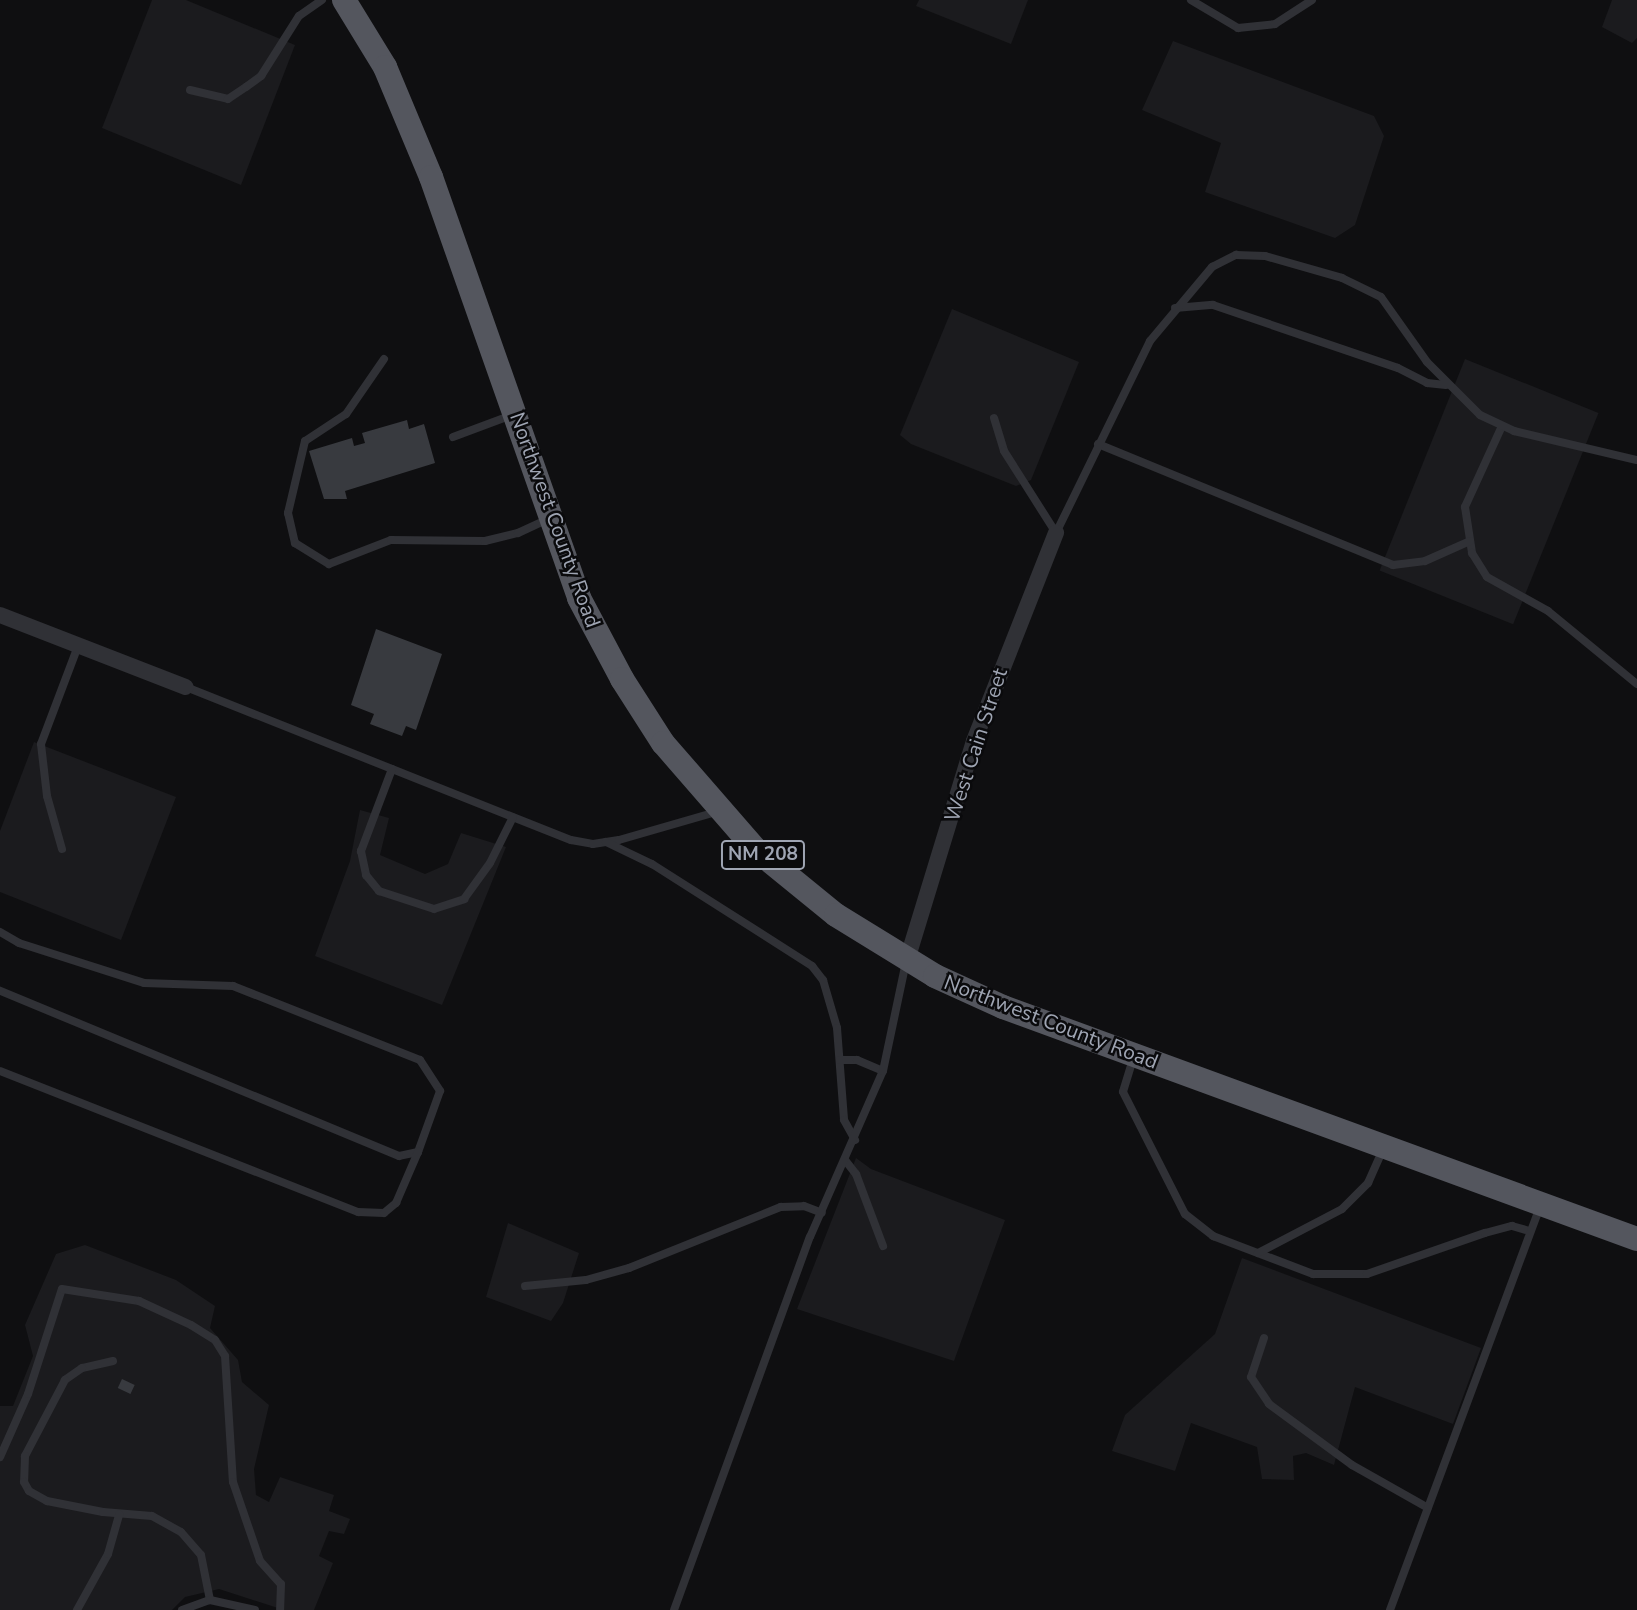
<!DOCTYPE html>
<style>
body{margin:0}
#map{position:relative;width:1637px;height:1610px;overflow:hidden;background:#0f0f11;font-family:"Nunito Sans",sans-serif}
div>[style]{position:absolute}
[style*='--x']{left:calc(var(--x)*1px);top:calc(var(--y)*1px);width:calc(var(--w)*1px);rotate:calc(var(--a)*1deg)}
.built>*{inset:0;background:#1b1b1e;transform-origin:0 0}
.building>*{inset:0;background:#383a3f;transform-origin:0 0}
.service>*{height:8px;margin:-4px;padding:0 4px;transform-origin:4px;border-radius:4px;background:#303136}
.minor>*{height:16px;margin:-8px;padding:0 8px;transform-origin:8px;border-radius:8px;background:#303136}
.trunk>*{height:24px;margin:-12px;padding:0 12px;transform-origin:12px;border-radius:12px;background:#54565e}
span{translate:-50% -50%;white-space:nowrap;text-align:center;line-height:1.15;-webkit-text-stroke:5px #0a0a0c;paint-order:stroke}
.shield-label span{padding:2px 5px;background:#0a0a0c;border:2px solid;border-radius:5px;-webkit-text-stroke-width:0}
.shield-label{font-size:19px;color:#9fa5b3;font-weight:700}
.street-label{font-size:21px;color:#9fa5b3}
</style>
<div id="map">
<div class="built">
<div style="clip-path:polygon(152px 0,186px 0,295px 45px,241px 185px,102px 128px)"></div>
<div style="clip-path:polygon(919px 0,1028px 0,1011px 44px,916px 6px)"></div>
<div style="clip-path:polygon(1612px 0,1637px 0,1637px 38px,1632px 43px,1602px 27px)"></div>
<div style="clip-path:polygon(1173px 41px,1374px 116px,1384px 136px,1355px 225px,1335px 238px,1205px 192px,1221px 143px,1142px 110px)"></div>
<div style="clip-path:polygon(952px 309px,1079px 362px,1031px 480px,1016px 486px,911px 444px,900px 435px)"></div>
<div style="left:1465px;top:359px;width:144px;height:228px;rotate:22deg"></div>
<div style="clip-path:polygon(34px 742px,176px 797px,121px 940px,0 892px,0 831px)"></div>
<div style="clip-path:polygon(360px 810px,389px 818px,380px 855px,425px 874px,448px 864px,461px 833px,506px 847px,442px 1005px,315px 956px,350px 861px)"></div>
<div style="clip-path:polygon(856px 1158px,871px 1169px,1005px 1220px,954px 1361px,797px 1309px)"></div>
<div style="clip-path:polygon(508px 1223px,579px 1253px,563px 1303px,551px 1321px,486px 1297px)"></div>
<div style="clip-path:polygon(85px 1245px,176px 1280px,215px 1306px,210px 1328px,238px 1360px,242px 1382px,269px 1405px,254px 1469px,256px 1495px,269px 1502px,280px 1477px,334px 1495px,329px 1511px,350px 1519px,344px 1534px,329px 1531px,319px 1556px,333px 1563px,314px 1610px,284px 1610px,219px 1589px,185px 1597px,172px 1610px,0 1610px,0 1406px,13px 1406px,33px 1356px,25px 1325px,56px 1254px)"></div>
<div style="clip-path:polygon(1242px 1258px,1481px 1348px,1453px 1424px,1355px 1387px,1334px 1465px,1306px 1453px,1293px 1456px,1294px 1480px,1262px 1479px,1257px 1447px,1191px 1423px,1175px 1471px,1112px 1451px,1125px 1415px,1215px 1334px)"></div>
</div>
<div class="building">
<div style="clip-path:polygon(407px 420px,409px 429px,424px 424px,435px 463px,345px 491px,347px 499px,324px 499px,309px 451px,352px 438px,354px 446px,365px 443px,362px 433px)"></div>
<div style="clip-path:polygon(376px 629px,442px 654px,416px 730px,406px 726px,402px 736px,370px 724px,374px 714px,351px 705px)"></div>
<div style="left:122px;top:1379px;width:14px;height:10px;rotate:25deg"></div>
</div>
<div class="service">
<div style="--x:1191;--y:0;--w:55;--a:30.8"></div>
<div style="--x:1238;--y:28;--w:37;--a:-6"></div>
<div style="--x:1275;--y:24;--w:44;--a:-33"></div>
<div style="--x:190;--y:90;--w:39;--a:13"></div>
<div style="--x:228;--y:99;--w:22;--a:-34"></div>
<div style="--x:246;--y:87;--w:19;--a:-36"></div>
<div style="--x:261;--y:76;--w:71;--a:-57.7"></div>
<div style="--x:299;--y:16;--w:28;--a:-35"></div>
<div style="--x:1175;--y:308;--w:38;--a:-5"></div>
<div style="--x:1213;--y:305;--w:195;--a:18.8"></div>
<div style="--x:1398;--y:368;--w:33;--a:27"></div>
<div style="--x:1427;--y:383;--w:19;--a:6"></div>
<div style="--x:384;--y:359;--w:67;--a:124.6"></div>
<div style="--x:346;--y:414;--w:49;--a:146.6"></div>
<div style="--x:305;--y:441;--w:74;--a:103.3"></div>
<div style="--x:288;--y:513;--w:31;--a:77"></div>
<div style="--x:295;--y:543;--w:40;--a:32"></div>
<div style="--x:329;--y:564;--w:66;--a:-21.2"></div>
<div style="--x:391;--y:540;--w:94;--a:0.6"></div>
<div style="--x:485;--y:541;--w:34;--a:-14"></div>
<div style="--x:518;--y:533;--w:33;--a:-25"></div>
<div style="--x:994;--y:418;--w:34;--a:73"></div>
<div style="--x:1004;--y:451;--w:97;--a:57.6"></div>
<div style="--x:1502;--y:426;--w:89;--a:114.6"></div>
<div style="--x:1465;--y:507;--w:47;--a:81.3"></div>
<div style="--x:1472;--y:553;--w:28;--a:58"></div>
<div style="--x:1487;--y:577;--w:70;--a:29.1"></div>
<div style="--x:1548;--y:611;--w:115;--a:39.4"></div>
<div style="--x:453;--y:437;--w:63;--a:-20.4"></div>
<div style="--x:1098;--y:444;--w:319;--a:22.3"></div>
<div style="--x:1393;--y:565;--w:32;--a:-7"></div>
<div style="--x:1425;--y:561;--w:49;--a:-24"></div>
<div style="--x:1056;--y:533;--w:214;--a:-63.9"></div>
<div style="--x:1150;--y:341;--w:97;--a:-50"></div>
<div style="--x:1212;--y:267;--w:27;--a:-27"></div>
<div style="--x:1236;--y:255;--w:29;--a:2"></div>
<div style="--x:1265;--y:256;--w:80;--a:15.9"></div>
<div style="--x:1342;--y:278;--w:43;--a:26"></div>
<div style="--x:1381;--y:297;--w:80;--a:54.7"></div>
<div style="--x:1427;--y:362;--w:75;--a:45"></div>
<div style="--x:1480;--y:415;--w:38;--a:25"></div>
<div style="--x:1514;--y:431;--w:126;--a:13.3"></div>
<div style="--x:186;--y:687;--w:414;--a:21.7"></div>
<div style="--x:571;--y:840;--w:22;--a:10"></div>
<div style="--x:593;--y:844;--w:26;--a:-9"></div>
<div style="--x:619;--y:840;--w:101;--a:-16.1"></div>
<div style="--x:392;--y:769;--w:88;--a:110.7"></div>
<div style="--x:361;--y:851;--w:25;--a:78"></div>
<div style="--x:366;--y:875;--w:21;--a:51"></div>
<div style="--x:379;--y:891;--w:58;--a:18.1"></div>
<div style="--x:434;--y:909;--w:32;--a:-18"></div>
<div style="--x:464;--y:899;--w:44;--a:-54.2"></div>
<div style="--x:490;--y:863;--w:51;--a:-63.4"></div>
<div style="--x:606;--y:842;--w:51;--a:25.6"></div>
<div style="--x:652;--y:864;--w:190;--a:32.5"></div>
<div style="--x:812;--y:966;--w:18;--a:52"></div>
<div style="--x:823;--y:980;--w:50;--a:73.7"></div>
<div style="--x:837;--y:1028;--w:92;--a:85.6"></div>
<div style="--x:844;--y:1120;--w:23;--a:61"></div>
<div style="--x:62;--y:849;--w:55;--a:-105.8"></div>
<div style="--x:47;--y:796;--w:52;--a:-96.6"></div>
<div style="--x:41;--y:744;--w:105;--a:-69.3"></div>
<div style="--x:0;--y:932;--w:22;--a:30"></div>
<div style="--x:19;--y:943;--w:131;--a:17.7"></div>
<div style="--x:144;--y:983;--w:89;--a:1.9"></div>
<div style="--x:233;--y:986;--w:201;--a:21.6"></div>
<div style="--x:420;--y:1060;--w:37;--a:57"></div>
<div style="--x:440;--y:1091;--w:65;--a:109.8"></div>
<div style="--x:418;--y:1152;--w:19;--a:168"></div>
<div style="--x:399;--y:1156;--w:432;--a:-157.5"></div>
<div style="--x:1133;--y:1059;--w:34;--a:107"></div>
<div style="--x:1123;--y:1092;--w:137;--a:63.1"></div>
<div style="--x:1185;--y:1214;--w:36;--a:38"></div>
<div style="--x:1213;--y:1236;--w:107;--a:20.8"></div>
<div style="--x:1313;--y:1274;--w:54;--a:0"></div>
<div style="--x:1367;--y:1274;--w:125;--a:-19.2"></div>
<div style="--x:1485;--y:1233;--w:28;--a:-15"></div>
<div style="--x:1512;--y:1226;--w:19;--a:16"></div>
<div style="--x:840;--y:1060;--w:17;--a:0"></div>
<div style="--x:857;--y:1060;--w:28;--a:23"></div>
<div style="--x:0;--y:1071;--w:385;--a:21.5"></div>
<div style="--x:358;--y:1212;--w:26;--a:2"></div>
<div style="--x:384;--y:1213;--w:16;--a:-40"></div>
<div style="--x:396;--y:1203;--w:56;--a:-66.7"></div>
<div style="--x:845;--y:1160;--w:18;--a:52"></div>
<div style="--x:856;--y:1174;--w:77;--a:69.4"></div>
<div style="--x:1258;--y:1253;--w:95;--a:-27.6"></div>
<div style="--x:1342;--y:1209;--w:37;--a:-45"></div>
<div style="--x:1368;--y:1183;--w:37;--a:-66"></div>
<div style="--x:525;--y:1286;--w:61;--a:-5.6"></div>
<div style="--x:586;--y:1280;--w:45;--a:-15.6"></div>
<div style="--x:629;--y:1268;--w:164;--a:-21.9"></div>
<div style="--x:781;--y:1207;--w:23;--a:-2"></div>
<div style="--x:804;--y:1206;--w:19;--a:21"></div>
<div style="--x:1264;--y:1338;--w:41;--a:108.4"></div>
<div style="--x:1251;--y:1377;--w:32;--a:56"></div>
<div style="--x:1269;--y:1404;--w:103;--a:36.3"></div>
<div style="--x:1352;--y:1465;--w:87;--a:29.5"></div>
<div style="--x:113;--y:1361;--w:32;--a:167"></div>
<div style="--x:82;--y:1368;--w:21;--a:145"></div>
<div style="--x:65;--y:1380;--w:86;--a:117.8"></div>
<div style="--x:25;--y:1456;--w:26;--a:92"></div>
<div style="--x:24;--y:1482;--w:10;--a:61"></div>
<div style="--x:29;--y:1491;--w:21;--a:29"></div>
<div style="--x:47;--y:1501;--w:57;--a:11.1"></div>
<div style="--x:103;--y:1512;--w:49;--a:4.7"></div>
<div style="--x:152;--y:1516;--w:33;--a:29"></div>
<div style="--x:181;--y:1532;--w:30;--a:49"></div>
<div style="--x:201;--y:1555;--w:46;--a:78.7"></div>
<div style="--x:0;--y:1457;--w:69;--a:-66"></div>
<div style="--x:28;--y:1394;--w:110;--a:-72.1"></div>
<div style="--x:62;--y:1289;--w:78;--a:8.9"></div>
<div style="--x:139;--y:1301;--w:57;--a:24.8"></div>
<div style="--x:191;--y:1325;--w:28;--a:32"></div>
<div style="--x:215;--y:1340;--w:19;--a:58"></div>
<div style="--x:225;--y:1356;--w:126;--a:86.4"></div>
<div style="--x:233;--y:1482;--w:83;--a:71.1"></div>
<div style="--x:260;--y:1561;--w:31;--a:48"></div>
<div style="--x:281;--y:1584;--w:26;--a:92"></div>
<div style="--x:77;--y:1610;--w:64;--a:-61"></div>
<div style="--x:108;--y:1554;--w:41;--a:-74.2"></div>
<div style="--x:182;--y:1610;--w:30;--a:-20"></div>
<div style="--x:210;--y:1600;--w:46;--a:12.5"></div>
<div style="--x:674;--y:1610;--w:397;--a:-70"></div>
<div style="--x:810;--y:1237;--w:181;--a:-66.3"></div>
<div style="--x:883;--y:1071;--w:111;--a:-78.1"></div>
<div style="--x:1390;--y:1610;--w:431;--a:-69.6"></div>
</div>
<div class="minor">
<div style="--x:0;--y:615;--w:199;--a:21.2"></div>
<div style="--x:907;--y:960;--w:229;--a:-73"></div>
<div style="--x:974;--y:741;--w:224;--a:-68.5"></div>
</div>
<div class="trunk">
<div style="--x:344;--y:0;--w:79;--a:58.5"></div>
<div style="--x:385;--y:67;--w:119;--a:67.3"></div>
<div style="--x:431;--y:177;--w:446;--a:70.6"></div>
<div style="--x:579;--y:598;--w:92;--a:62"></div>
<div style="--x:622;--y:679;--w:76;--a:57.4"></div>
<div style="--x:663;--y:743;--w:140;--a:49"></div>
<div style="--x:755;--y:849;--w:104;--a:39.2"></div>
<div style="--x:836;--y:915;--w:116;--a:31.6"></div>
<div style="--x:935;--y:976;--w:75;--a:24.5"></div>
<div style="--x:1003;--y:1007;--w:675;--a:20.1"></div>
</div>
<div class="shield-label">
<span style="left:763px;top:855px">NM 208</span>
</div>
<div class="street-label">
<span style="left:555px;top:520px;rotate:70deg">Northwest County Road</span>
<span style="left:976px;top:745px;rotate:-72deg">West Cain Street</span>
<span style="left:1051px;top:1022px;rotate:21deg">Northwest County Road</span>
</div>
</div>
